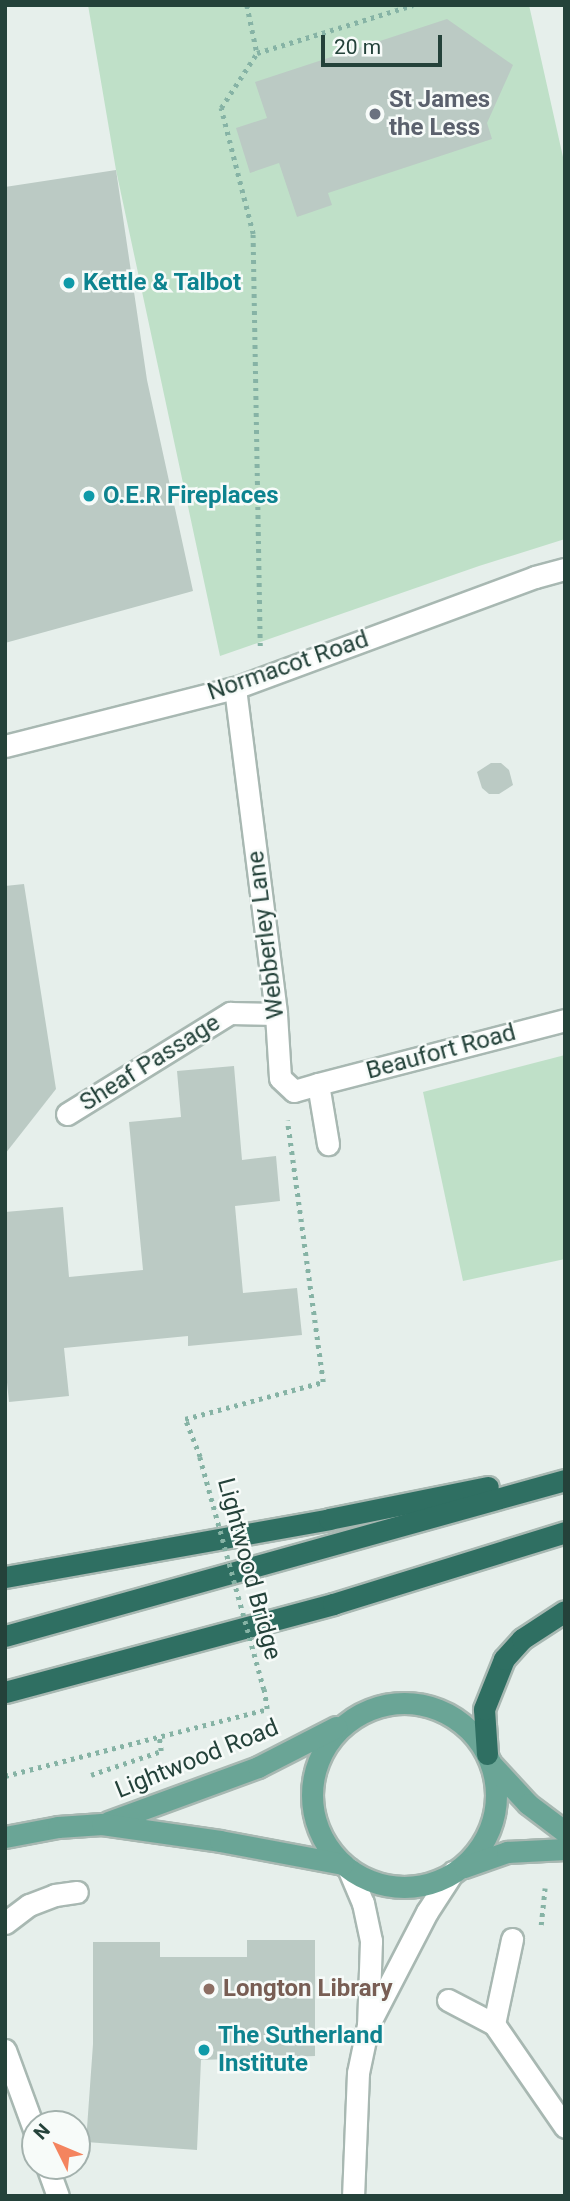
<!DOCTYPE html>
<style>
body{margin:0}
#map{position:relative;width:570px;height:2201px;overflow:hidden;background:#e6efeb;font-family:Roboto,sans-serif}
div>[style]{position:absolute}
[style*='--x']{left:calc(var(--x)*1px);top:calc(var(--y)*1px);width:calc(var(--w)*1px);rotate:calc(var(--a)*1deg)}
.green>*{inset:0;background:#bfe0c8}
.building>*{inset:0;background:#bbcac4}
.path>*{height:4.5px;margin-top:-2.25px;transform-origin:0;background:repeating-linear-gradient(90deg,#86b3a5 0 3.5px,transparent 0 8.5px)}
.roads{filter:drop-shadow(2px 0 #a8b8b2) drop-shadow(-2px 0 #a8b8b2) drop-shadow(0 2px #a8b8b2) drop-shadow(0 -2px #a8b8b2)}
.minor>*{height:21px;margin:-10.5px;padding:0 10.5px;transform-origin:10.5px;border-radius:10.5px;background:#fff}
.major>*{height:21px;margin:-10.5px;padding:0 10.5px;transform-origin:10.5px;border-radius:10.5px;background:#6aa596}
.major>.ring{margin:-10.5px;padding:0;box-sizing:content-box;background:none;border:21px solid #6aa596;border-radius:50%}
.highway>*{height:21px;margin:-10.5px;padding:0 10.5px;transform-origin:10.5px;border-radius:10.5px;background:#2f6f62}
.path-bridge>*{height:4.5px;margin-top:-2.25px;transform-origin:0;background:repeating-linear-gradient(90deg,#86b3a5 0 3.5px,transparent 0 8.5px)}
.dots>*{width:19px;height:19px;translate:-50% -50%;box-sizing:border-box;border:4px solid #f7fbf9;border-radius:50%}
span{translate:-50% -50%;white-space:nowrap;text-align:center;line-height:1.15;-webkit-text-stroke:5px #f7fbf9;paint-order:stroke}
.worship-label{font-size:24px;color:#5b616d;font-weight:700}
.left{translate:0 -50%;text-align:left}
.culture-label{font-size:24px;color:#0d838f;font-weight:700}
.street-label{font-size:24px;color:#24423a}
.education-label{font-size:24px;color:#785e54;font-weight:700}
.frame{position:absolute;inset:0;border:7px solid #24423a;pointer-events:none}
.north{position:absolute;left:21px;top:2110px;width:70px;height:70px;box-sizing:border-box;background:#f7fbf9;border:2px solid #a3b1ad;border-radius:50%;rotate:313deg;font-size:19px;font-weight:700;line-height:28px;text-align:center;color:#24423a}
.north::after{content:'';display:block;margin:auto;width:24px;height:32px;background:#f4845f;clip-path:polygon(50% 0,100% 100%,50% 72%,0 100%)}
.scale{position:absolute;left:321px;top:35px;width:121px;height:32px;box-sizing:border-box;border:4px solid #24423a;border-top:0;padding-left:9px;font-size:21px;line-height:24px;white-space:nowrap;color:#24423a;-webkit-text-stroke:5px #f7fbf9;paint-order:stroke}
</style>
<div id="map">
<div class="green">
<div style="clip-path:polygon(88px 5px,529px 5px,565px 166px,565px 539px,479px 566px,220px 656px,116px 170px)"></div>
<div style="clip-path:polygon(565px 1055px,565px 1259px,463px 1281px,423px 1092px)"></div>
</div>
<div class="building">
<div style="clip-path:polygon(447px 19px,513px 65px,487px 123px,492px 139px,328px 193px,332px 205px,297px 217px,279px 163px,250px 173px,236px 128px,267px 118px,255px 82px)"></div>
<div style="clip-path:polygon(116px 170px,147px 380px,193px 591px,5px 643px,5px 187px)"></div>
<div style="clip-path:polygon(491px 763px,501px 763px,509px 770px,513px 785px,499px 794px,489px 794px,482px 788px,477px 772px)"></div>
<div style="clip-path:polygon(24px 884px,56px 1089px,5px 1154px,5px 886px)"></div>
<div style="clip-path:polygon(234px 1066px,242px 1160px,276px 1156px,280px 1201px,235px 1206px,243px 1293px,297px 1288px,302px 1335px,188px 1346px,188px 1336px,64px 1348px,69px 1396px,9px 1402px,5px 1363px,5px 1212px,63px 1207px,69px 1277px,143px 1270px,129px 1122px,181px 1117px,177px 1071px)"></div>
<div style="clip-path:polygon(247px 1940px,315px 1940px,315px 2056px,201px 2060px,197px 2150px,86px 2142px,93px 2044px,93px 1942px,160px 1942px,160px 1957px,247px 1957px)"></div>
</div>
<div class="path">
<div style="--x:247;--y:5;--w:49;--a:78.2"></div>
<div style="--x:260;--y:646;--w:412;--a:-91"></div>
<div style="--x:253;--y:234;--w:130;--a:-104.3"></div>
<div style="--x:221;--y:108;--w:66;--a:-56.8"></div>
<div style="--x:257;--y:53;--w:163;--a:-17.1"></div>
<div style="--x:200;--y:1457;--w:41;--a:-111.5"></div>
<div style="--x:185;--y:1419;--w:143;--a:-15"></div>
<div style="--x:323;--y:1382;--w:264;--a:-97.8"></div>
<div style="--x:91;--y:1775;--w:74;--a:-18.9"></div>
<div style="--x:161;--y:1751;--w:15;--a:-98"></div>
<div style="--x:5;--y:1776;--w:270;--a:-14.3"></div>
<div style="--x:267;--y:1709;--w:20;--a:-99"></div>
<div style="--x:541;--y:1925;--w:37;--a:-84"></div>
</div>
<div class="roads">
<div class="minor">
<div style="--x:235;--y:688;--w:329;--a:82.8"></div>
<div style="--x:276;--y:1014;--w:64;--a:86.4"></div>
<div style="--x:280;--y:1078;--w:19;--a:43"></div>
<div style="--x:294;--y:1091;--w:25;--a:-16"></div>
<div style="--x:318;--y:1084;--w:61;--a:80.5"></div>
<div style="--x:5;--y:746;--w:237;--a:-14.2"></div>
<div style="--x:235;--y:688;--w:320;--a:-20.3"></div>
<div style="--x:535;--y:577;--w:31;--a:-15"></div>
<div style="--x:318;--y:1084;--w:255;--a:-14.5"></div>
<div style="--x:67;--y:1114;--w:192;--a:-31.8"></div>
<div style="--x:230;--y:1013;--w:46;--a:1.2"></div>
<div style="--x:348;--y:1868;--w:38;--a:67"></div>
<div style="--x:363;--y:1903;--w:39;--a:78"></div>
<div style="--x:371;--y:1941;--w:84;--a:92"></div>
<div style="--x:368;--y:2025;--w:49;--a:101.8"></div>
<div style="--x:358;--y:2073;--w:123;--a:92.3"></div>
<div style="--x:5;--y:1923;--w:30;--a:-37"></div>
<div style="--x:29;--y:1905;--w:28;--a:-21"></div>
<div style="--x:55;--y:1895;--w:22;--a:-8"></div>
<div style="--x:448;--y:2000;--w:52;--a:27.6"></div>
<div style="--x:494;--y:2024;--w:125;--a:55.4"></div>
<div style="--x:371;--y:2020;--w:122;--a:-62.6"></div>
<div style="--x:427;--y:1912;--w:48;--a:-57"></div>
<div style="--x:494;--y:2024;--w:87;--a:-78"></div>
<div style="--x:5;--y:2050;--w:87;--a:69.9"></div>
<div style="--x:47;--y:2166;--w:32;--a:70"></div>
</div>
<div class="major">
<div class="ring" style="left:312px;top:1703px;width:163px;height:163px"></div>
<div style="--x:491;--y:1764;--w:54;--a:47.2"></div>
<div style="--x:528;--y:1804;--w:46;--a:37.1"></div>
<div style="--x:108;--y:1822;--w:160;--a:-20.1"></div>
<div style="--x:258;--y:1767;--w:88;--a:-27.1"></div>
<div style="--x:5;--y:1837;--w:54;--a:-10.7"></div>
<div style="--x:58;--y:1827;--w:44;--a:-3.9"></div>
<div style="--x:102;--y:1824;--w:119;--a:8.2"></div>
<div style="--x:220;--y:1841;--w:125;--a:10.6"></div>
<div style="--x:464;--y:1867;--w:46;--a:-19.2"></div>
<div style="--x:507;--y:1852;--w:58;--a:-3"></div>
</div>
<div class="highway">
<div style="--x:5;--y:1577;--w:329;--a:-10.1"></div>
<div style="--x:329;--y:1519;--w:162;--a:-11.4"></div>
<div style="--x:5;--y:1636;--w:581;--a:-15.57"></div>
<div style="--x:5;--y:1692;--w:340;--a:-15"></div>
<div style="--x:333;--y:1604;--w:243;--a:-17.2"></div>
<div style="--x:487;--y:1754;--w:45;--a:-93.8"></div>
<div style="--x:484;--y:1709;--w:54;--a:-68.2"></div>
<div style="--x:504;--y:1659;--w:27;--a:-48"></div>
<div style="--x:522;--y:1639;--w:51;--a:-33.1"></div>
</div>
</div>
<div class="path-bridge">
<div style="--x:200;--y:1457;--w:241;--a:74.6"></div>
</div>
<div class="dots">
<div style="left:375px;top:114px;background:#6b7280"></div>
<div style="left:69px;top:283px;background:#0f9aa8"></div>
<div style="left:89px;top:496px;background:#0f9aa8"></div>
<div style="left:209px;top:1989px;background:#8d6e63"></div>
<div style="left:204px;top:2050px;background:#0f9aa8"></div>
</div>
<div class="worship-label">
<span class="left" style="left:389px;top:114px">St James<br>the Less</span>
</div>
<div class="culture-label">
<span class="left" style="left:83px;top:283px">Kettle &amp; Talbot</span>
<span class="left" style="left:103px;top:496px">O.E.R Fireplaces</span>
<span class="left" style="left:218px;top:2050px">The Sutherland<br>Institute</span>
</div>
<div class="street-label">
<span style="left:288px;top:666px;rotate:-19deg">Normacot Road</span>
<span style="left:266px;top:935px;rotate:-97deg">Webberley Lane</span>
<span style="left:441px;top:1052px;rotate:-15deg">Beaufort Road</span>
<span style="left:150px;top:1063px;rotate:-32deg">Sheaf Passage</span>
<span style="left:249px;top:1569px;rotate:75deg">Lightwood Bridge</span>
<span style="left:197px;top:1759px;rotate:-22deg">Lightwood Road</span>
</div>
<div class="education-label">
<span class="left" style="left:223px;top:1989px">Longton Library</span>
</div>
<div class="frame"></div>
<div class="north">N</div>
<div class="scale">20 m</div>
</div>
